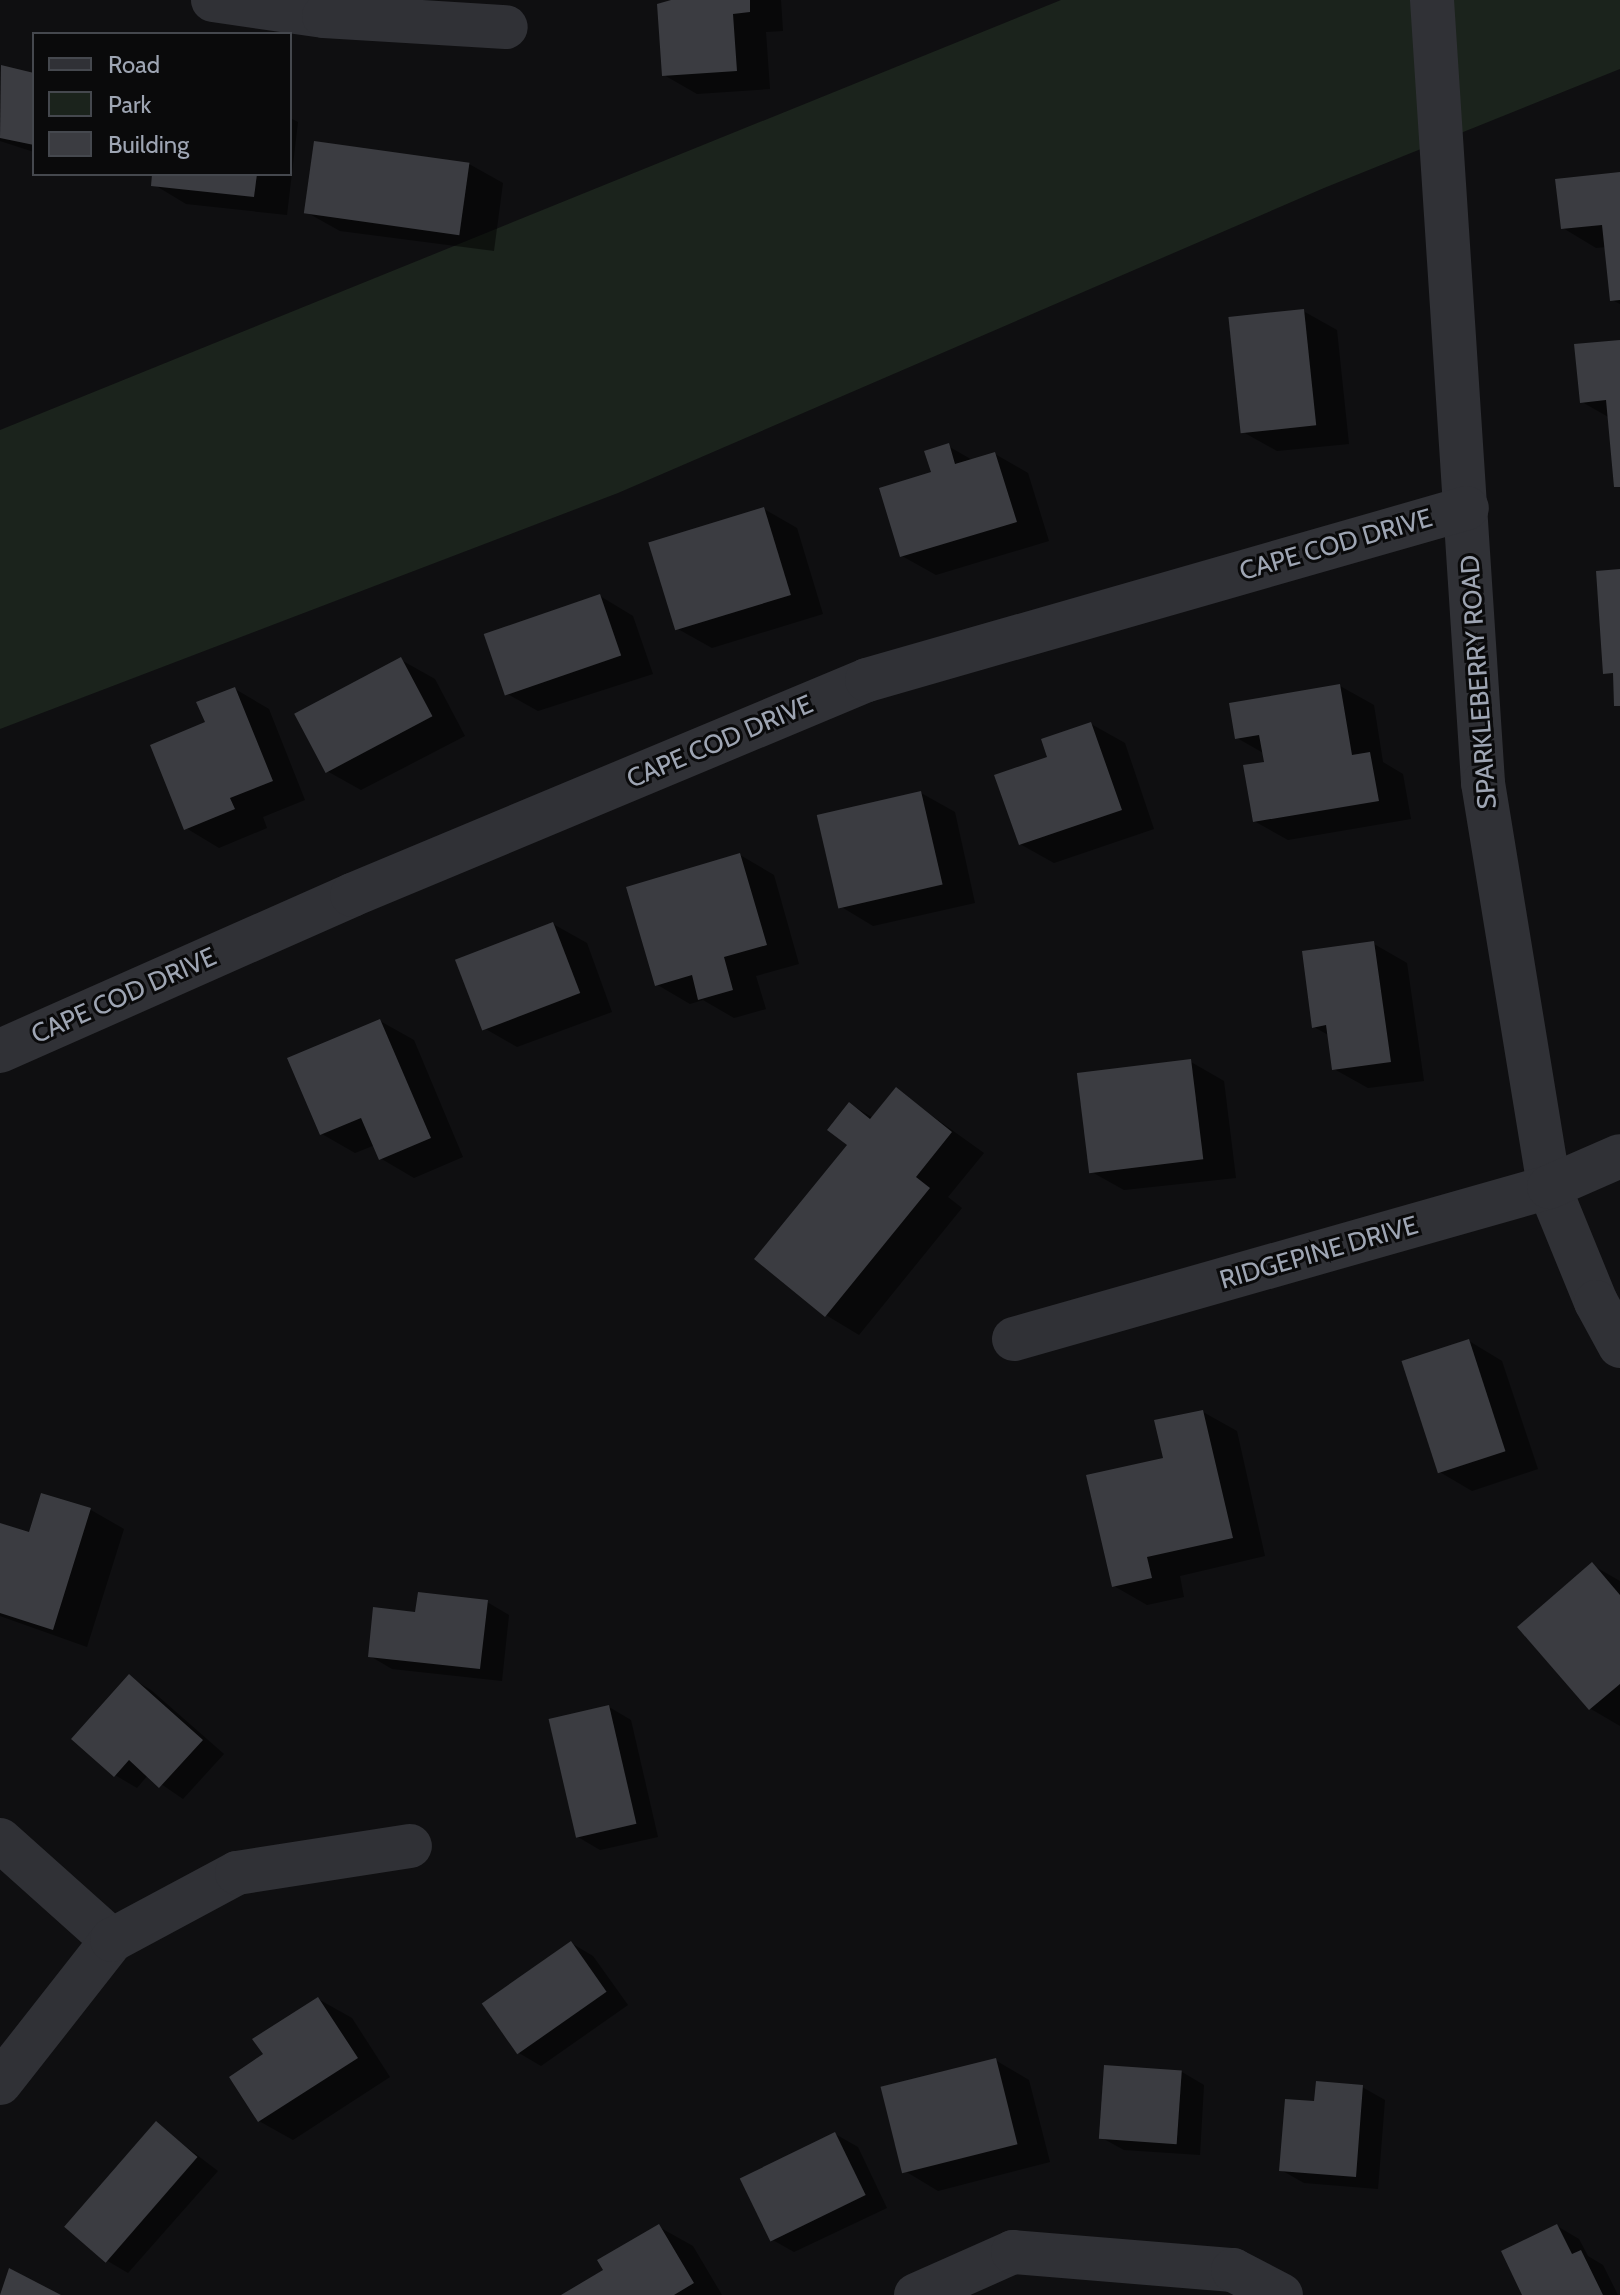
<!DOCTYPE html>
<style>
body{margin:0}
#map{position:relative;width:1620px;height:2295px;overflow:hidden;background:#0f0f11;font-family:Cabin,sans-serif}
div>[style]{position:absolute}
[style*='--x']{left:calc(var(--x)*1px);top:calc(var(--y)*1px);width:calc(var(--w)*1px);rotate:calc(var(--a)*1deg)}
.green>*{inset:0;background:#1b231c}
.shadow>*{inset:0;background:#0007}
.building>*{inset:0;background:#3b3c41;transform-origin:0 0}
.minor>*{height:44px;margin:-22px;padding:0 22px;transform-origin:22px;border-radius:22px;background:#303136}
span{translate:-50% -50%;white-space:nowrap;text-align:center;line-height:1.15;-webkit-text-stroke:6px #0a0a0b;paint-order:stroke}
.street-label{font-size:26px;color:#9ea5b3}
.legend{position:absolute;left:32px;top:32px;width:260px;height:144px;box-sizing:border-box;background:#0a0a0b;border:2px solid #45484e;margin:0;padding:10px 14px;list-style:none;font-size:24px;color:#9ea5b3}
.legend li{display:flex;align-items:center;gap:16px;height:40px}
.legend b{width:40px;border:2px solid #45484e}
</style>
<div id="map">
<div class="green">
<div style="clip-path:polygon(1061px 0,1620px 0,1620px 69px,1324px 188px,618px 493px,0 729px,0 430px)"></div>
</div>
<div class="shadow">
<div style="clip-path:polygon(673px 0,781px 0,783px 31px,766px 32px,770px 89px,697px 94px,664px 75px)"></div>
<div style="clip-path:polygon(2px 68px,34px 75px,34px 152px,0 141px)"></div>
<div style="clip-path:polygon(290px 118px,298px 122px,287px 215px,186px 204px,153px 184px,154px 174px,290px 174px)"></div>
<div style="clip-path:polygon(469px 164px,503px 183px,494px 251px,340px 231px,306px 212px)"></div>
<div style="clip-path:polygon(1620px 174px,1620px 304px,1612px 300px,1606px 247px,1596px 248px,1563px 228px)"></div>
<div style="clip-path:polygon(1303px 311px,1337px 330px,1349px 444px,1277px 451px,1243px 432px)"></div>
<div style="clip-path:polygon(1620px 342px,1620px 488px,1610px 418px,1582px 402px)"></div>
<div style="clip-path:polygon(948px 446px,974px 461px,995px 454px,1028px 473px,1049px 541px,936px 575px,902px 556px)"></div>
<div style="clip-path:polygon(764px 509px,797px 528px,823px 614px,712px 648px,678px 629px)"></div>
<div style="clip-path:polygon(600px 596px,633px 616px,653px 674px,538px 711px,504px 692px)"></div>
<div style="clip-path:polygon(401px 660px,435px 679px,465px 736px,361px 790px,327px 771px)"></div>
<div style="clip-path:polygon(1340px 686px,1374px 705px,1383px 762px,1403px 774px,1411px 819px,1288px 840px,1254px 821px,1265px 754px,1237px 738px)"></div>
<div style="clip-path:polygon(235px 689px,269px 709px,305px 800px,263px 817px,267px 828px,219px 848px,186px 828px,207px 723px)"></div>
<div style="clip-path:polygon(1091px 724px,1125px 743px,1154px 829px,1054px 863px,1020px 844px,1049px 758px)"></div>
<div style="clip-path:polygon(921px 793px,955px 812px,975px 903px,873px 926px,840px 906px)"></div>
<div style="clip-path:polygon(740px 855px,774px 875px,799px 964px,756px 976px,766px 1009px,734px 1018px,703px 1000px,690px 1004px,656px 984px)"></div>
<div style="clip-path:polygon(553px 924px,587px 943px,612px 1012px,517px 1047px,484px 1028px)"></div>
<div style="clip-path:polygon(1374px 944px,1407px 963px,1424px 1081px,1368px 1088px,1334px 1069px,1330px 1036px,1314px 1027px)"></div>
<div style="clip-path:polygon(380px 1021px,414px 1040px,463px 1157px,414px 1178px,380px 1158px,375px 1145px,355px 1153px,322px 1134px)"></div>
<div style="clip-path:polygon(1191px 1062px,1224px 1081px,1236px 1178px,1124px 1190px,1090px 1171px)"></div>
<div style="clip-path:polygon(896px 1090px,984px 1153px,948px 1197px,962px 1208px,859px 1335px,826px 1315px,849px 1145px,850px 1104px,873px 1118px)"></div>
<div style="clip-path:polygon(1469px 1341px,1502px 1361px,1538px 1469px,1472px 1491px,1438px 1471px)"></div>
<div style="clip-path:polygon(1203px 1412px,1237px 1431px,1265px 1556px,1180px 1576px,1184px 1597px,1147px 1605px,1114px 1586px,1165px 1460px)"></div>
<div style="clip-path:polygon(43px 1495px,91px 1510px,124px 1529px,87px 1647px,0 1616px,0 1525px,30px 1534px)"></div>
<div style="clip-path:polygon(1592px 1565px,1620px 1581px,1620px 1726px,1591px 1709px,1520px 1627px)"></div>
<div style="clip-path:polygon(487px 1602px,509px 1615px,502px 1681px,392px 1669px,370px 1656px,417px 1614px)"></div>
<div style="clip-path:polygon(129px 1677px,151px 1690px,224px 1754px,183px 1799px,148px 1775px,137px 1788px,115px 1775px)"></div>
<div style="clip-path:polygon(609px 1707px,631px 1720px,658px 1837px,600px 1850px,578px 1837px)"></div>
<div style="clip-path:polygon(571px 1943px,593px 1956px,628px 2005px,541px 2066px,519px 2053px)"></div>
<div style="clip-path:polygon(318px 1999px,352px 2018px,390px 2077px,293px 2140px,259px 2121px,266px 2055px)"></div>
<div style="clip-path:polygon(995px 2060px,1029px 2080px,1050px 2162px,938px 2191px,905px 2171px)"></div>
<div style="clip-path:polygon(1182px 2072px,1204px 2085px,1200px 2155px,1124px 2150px,1102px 2138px)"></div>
<div style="clip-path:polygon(1362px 2087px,1385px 2100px,1378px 2189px,1304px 2183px,1281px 2170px,1316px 2103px)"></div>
<div style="clip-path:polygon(156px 2124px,218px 2171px,128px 2273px,106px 2260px)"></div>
<div style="clip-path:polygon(835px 2134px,858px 2147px,887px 2208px,794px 2252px,771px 2239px)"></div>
<div style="clip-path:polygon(1557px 2226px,1579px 2239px,1588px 2256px,1603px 2265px,1618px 2295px,1524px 2295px)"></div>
<div style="clip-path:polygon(659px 2227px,693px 2246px,722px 2295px,565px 2295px,606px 2271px)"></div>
</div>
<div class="building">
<div style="clip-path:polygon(671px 0,750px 0,750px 12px,733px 14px,737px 71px,662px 76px,657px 4px)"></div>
<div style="clip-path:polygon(1px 65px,34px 73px,34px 145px,0 138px)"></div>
<div style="left:314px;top:141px;width:157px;height:73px;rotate:8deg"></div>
<div style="clip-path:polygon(1620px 172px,1620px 300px,1610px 301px,1602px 225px,1561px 229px,1555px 179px)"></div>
<div style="clip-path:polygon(152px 174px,257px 174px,254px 197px,151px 186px)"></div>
<div style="left:1304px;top:309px;width:117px;height:76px;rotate:84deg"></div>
<div style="clip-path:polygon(1620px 340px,1620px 487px,1614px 487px,1606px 400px,1580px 403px,1574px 344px)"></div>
<div style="clip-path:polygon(949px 443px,955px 464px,995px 452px,1017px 522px,900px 557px,879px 488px,931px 472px,924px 451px)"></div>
<div style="left:764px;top:507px;width:92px;height:121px;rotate:73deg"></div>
<div style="clip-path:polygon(1620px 569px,1620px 706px,1614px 706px,1613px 673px,1603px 674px,1596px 571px)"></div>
<div style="left:600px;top:594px;width:65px;height:123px;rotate:71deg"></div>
<div style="left:401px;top:657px;width:67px;height:121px;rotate:62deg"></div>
<div style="clip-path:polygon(1340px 684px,1352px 755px,1370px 752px,1379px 801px,1253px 822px,1243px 765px,1264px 762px,1259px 735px,1235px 739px,1229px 703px)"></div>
<div style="clip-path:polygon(235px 687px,273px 781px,230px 798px,235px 809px,184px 830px,150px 745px,205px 722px,196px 702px)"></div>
<div style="clip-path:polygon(1091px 722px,1122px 810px,1019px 845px,994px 775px,1047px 757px,1041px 739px)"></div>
<div style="left:921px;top:791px;width:96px;height:107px;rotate:77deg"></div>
<div style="clip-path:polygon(740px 853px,767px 945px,724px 957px,733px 990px,698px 1000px,692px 975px,655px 986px,626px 887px)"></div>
<div style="left:553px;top:922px;width:76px;height:105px;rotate:69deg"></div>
<div style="clip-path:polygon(1374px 941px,1391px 1062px,1332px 1070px,1326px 1025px,1312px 1028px,1302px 951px)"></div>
<div style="clip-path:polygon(380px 1019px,431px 1138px,379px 1160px,361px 1118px,320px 1135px,287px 1058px)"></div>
<div style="left:1191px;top:1059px;width:101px;height:115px;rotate:83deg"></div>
<div style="clip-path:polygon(896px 1087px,952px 1132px,916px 1177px,930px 1188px,825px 1317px,754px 1259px,847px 1145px,827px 1130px,849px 1102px,870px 1119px)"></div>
<div style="left:1469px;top:1339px;width:118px;height:71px;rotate:72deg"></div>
<div style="clip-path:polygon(1203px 1410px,1233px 1538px,1147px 1557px,1152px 1578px,1112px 1587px,1086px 1475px,1163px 1458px,1154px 1420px)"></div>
<div style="clip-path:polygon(41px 1493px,91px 1508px,53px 1630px,0 1613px,0 1523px,29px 1532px)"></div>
<div style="clip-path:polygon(1592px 1562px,1620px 1595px,1620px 1684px,1589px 1710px,1517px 1627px)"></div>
<div style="clip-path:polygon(418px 1592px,488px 1600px,480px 1669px,368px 1657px,373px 1607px,415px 1612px)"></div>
<div style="clip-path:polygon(129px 1674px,203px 1740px,159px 1788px,129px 1760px,114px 1777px,71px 1739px)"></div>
<div style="left:609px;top:1705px;width:122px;height:62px;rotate:77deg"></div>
<div style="left:571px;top:1941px;width:62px;height:109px;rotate:55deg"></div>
<div style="clip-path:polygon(318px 1997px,358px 2058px,258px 2122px,229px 2077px,263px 2054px,252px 2039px)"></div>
<div style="left:996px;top:2058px;width:89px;height:119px;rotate:76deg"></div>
<div style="left:1104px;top:2065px;width:78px;height:74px;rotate:4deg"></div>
<div style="clip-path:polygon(1316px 2081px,1363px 2085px,1356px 2177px,1279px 2171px,1285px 2099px,1314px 2101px)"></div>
<div style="left:156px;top:2121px;width:55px;height:140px;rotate:41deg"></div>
<div style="left:835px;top:2132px;width:70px;height:106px;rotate:64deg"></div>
<div style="clip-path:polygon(659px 2224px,694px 2283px,674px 2295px,561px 2295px,603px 2270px,597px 2260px)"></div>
<div style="clip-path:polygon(1557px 2224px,1572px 2254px,1581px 2250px,1603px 2295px,1522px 2295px,1501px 2251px)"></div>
<div style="clip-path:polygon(9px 2268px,61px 2295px,0 2295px)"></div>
</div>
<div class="minor">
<div style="--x:213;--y:0;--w:112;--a:8.2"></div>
<div style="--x:324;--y:16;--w:182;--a:3.5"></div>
<div style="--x:1432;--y:0;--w:785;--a:86.27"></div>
<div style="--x:1483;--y:783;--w:409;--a:80.7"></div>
<div style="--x:1549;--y:1187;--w:124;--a:67.8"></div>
<div style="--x:1596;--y:1302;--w:50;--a:61.4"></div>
<div style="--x:0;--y:1051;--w:385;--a:-23.9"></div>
<div style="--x:352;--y:895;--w:558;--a:-22.66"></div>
<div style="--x:867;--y:680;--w:624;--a:-16"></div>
<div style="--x:1014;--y:1339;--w:556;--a:-15.86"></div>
<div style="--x:1549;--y:1187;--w:77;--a:-23.6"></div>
<div style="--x:0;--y:1840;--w:150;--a:41.8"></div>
<div style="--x:0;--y:2083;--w:182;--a:-51.9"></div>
<div style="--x:112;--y:1940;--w:142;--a:-28.2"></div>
<div style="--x:237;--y:1873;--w:175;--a:-8.9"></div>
<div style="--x:916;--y:2295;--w:106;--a:-23.9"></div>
<div style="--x:1013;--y:2252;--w:221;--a:4.7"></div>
<div style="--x:1233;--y:2270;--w:54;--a:27.5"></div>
</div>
<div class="street-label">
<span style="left:1336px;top:545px;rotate:-16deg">CAPE COD DRIVE</span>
<span style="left:1479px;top:682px;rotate:-94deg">SPARKLEBERRY ROAD</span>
<span style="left:720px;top:742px;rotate:-23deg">CAPE COD DRIVE</span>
<span style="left:124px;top:996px;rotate:-24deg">CAPE COD DRIVE</span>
<span style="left:1319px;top:1253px;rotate:-16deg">RIDGEPINE DRIVE</span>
</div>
<ul class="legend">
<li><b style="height:10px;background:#303136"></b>Road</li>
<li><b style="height:22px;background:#1b231c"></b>Park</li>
<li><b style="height:22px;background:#3b3c41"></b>Building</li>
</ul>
</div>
